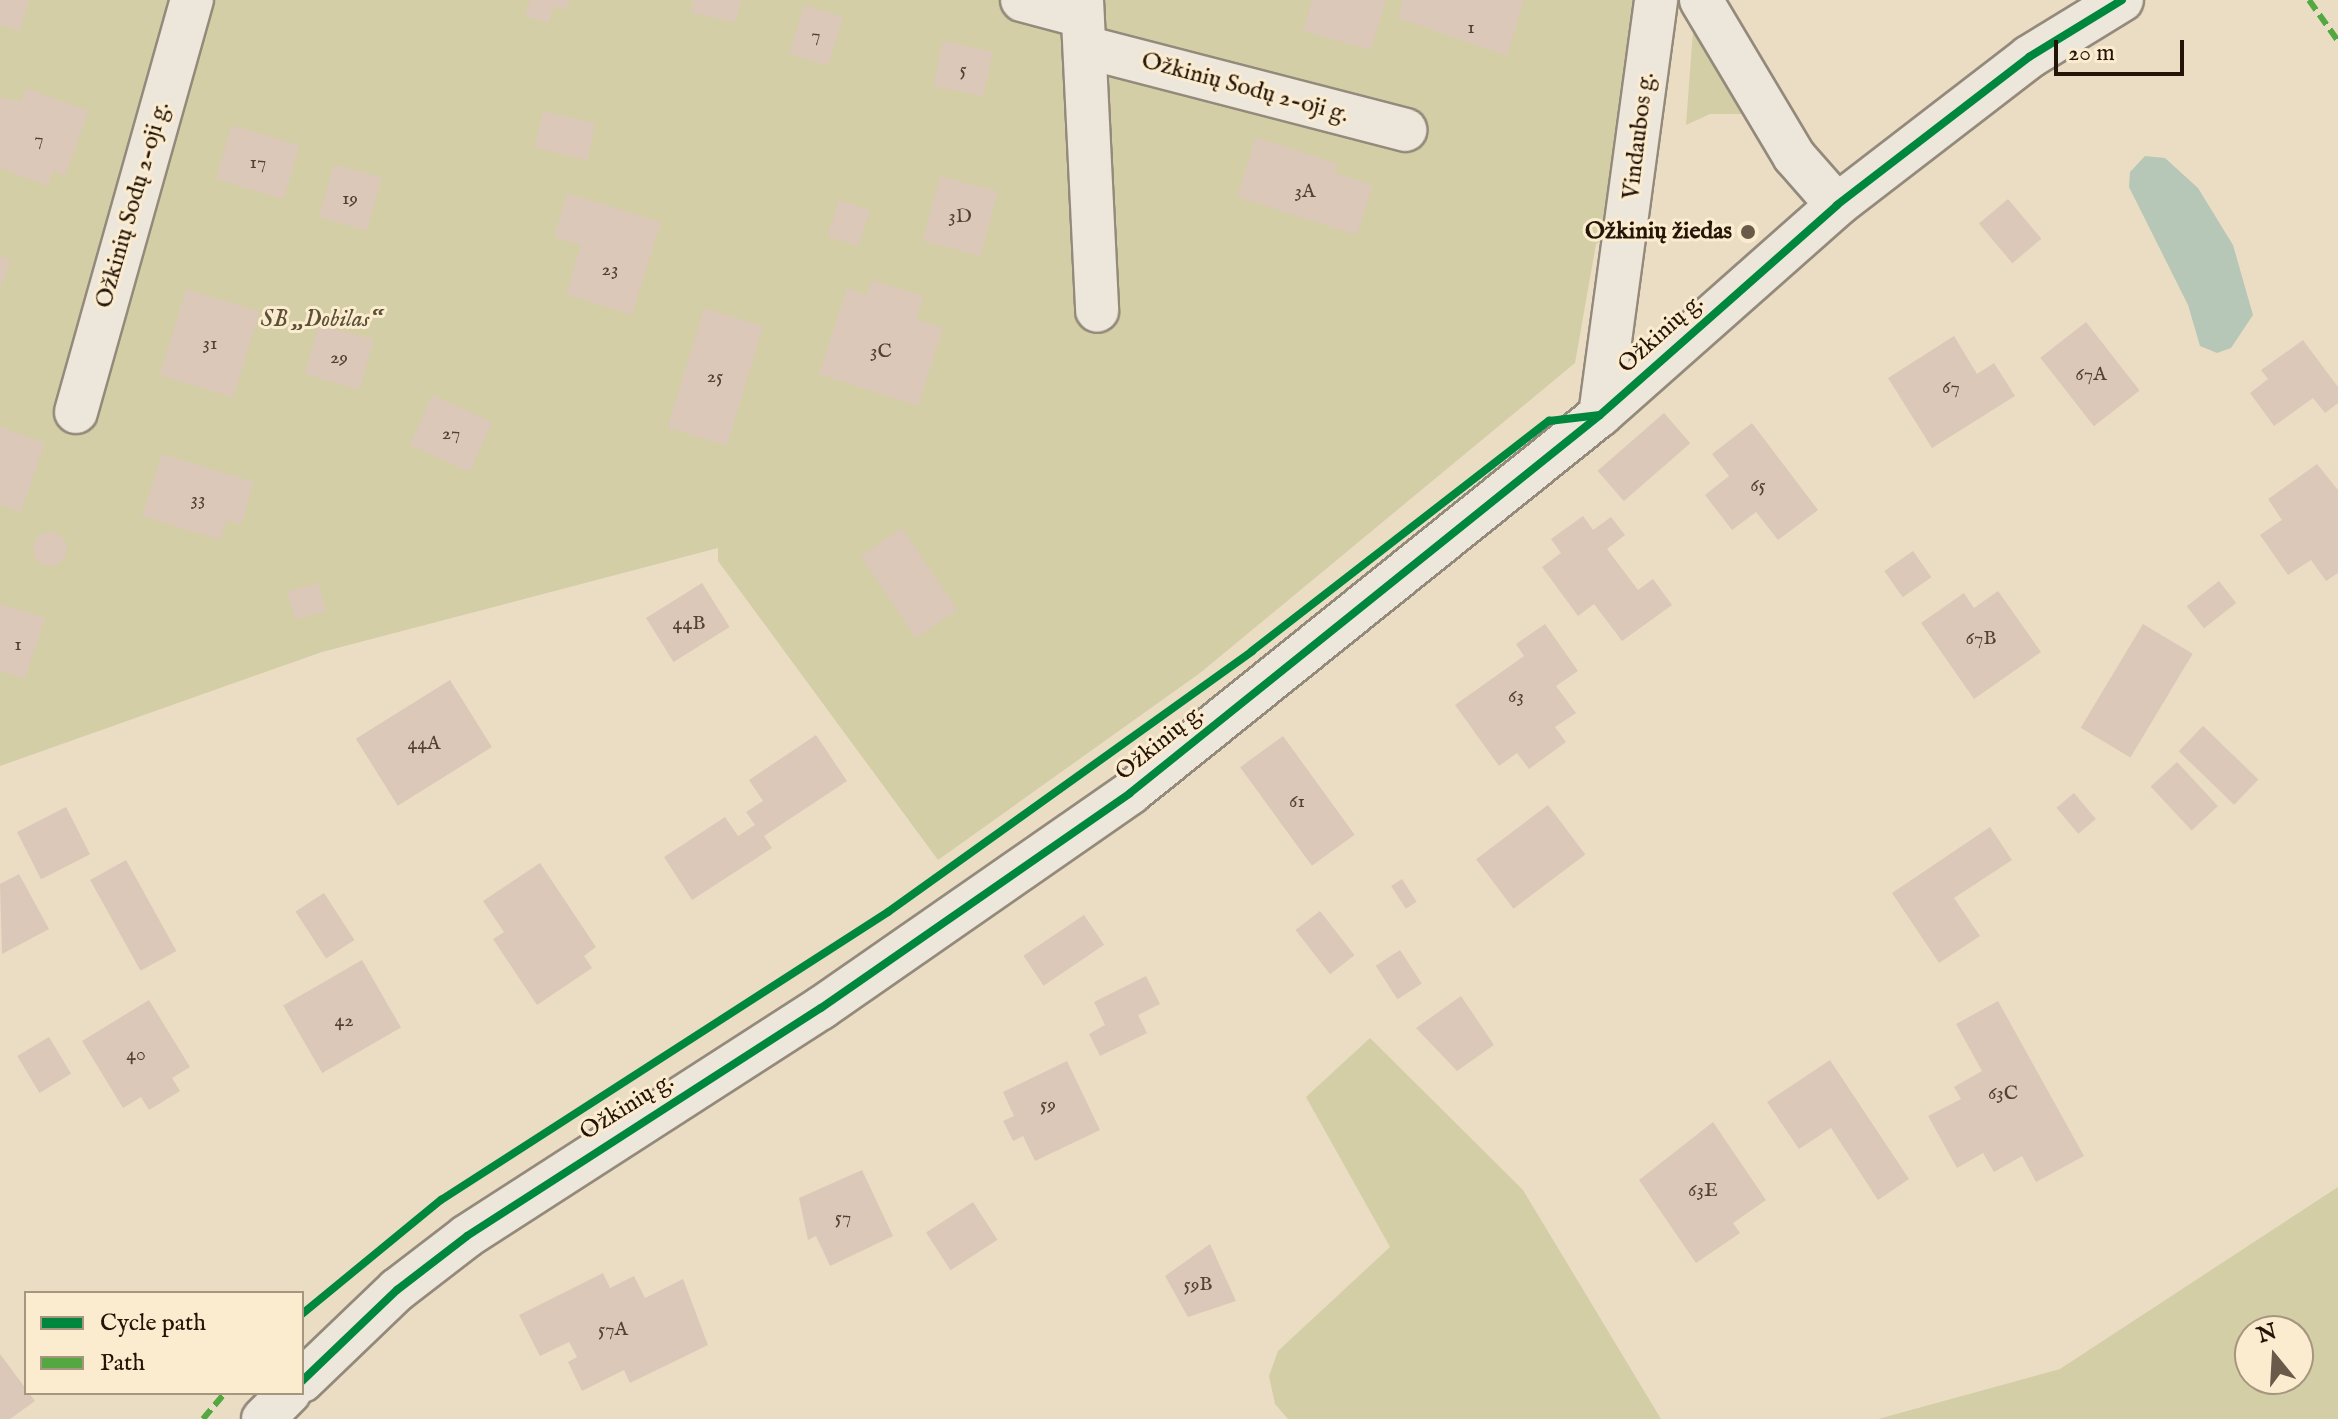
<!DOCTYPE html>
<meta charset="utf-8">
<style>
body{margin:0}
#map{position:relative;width:2338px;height:1419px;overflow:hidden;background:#ebddc4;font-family:"IM FELL English",serif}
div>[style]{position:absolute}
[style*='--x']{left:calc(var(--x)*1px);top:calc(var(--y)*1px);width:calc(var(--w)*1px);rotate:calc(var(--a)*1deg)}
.green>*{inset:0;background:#d3cea6}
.water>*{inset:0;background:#b6c7b7}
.building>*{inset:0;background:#dbc8b8;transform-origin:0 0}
.round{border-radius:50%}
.roads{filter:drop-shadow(2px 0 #948a7b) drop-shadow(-2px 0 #948a7b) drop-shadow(0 2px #948a7b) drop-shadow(0 -2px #948a7b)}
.minor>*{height:42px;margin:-21px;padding:0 21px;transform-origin:21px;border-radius:21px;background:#ede6da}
.quiet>*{height:6px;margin-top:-3px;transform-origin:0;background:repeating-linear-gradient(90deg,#53a841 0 12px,transparent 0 18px)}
.cycleway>*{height:8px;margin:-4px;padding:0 4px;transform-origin:4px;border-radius:4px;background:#00873e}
.dots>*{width:22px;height:22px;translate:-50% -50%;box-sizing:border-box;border:4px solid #fceccf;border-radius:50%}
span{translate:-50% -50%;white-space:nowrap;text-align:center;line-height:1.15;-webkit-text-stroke:6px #fceccf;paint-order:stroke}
.number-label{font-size:20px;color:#524134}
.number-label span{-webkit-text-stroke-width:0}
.street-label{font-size:24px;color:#241408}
.poi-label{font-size:24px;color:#241408;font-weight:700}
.right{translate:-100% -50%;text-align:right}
.park-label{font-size:24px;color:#5a5137;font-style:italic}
.legend{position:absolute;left:24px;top:1291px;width:280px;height:104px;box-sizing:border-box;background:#fceccf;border:2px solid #a6967f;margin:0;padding:10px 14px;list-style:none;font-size:24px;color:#241408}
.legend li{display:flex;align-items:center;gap:16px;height:40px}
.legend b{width:40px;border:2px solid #a6967f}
.north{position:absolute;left:2234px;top:1315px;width:80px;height:80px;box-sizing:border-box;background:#fceccf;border:2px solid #a6967f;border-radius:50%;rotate:342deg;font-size:22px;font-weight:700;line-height:32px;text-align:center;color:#241408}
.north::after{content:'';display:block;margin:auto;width:28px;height:36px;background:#6a5a4a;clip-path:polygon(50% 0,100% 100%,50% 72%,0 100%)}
.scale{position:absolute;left:2054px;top:40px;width:130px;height:36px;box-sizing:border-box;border:4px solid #241408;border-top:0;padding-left:10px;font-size:24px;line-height:28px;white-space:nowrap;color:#241408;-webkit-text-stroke:6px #fceccf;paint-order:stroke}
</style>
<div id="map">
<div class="green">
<div style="clip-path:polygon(0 0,1638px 0,1611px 234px,1596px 244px,1575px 363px,1200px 673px,938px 860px,718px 561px,718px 548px,322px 652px,0 766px)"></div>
<div style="clip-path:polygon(1694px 18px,1750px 114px,1710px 114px,1686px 125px)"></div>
<div style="clip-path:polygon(1370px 1038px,1523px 1190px,1661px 1419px,1288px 1419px,1275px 1404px,1269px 1376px,1278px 1351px,1390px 1247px,1306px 1097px)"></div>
<div style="clip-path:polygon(evenodd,2338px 1187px,2338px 1419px,1878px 1419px,2060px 1369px,2338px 1187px,2250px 1331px,2298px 1331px,2298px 1379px,2250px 1379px,2250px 1331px)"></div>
</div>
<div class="water">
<div style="clip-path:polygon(2145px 156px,2165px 158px,2198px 188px,2233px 245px,2253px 315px,2231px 348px,2217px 353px,2200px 346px,2188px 305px,2129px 187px,2130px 172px)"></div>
</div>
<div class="building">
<div style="clip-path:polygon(0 0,29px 0,20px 31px,0 25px)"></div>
<div style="clip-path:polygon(530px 0,569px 0,566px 10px,554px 7px,549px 23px,525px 16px)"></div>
<div style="clip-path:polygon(694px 0,741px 0,736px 22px,691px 13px)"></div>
<div style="clip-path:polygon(1312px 0,1386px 0,1371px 50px,1303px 31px)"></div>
<div style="clip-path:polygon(1403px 0,1524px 0,1507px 56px,1398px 18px)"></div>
<div style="left:804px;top:5px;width:41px;height:51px;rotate:17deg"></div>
<div style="left:943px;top:41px;width:51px;height:46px;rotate:12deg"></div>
<div style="clip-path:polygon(26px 88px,89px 111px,65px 176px,53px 171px,48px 186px,0 168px,0 97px,21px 102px)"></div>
<div style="left:543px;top:111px;width:54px;height:38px;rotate:13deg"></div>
<div style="left:232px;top:125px;width:71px;height:56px;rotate:17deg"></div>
<div style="clip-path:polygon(1256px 137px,1338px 164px,1335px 173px,1373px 185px,1357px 235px,1237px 197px)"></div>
<div style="left:334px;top:164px;width:50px;height:55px;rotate:16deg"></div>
<div style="left:940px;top:176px;width:60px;height:67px;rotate:15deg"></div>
<div style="clip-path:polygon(567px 193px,661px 222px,632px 315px,566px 294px,581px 245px,554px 237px)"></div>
<div style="left:2008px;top:199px;width:52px;height:38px;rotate:50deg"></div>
<div style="left:839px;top:200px;width:33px;height:38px;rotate:18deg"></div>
<div style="clip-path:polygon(0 256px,11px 260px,0 289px)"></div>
<div style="clip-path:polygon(872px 280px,924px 296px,916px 319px,943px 328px,918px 406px,819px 374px,847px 288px,866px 295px)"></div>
<div style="left:186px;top:289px;width:77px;height:90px;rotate:17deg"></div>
<div style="left:704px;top:308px;width:62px;height:125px;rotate:17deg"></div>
<div style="left:2086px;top:322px;width:87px;height:58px;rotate:52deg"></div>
<div style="left:319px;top:324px;width:57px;height:52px;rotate:16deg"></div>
<div style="clip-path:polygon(1954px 336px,1977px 374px,1994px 363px,2015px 396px,1932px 448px,1888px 378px)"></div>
<div style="clip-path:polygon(2303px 340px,2338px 387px,2338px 403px,2325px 413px,2313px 398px,2274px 426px,2250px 393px,2268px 379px,2261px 370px)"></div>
<div style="left:432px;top:395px;width:66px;height:55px;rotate:24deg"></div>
<div style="left:1664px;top:413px;width:40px;height:88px;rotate:49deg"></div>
<div style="clip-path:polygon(1752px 423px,1818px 510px,1778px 540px,1756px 512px,1732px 530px,1705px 495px,1729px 476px,1712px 454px)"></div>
<div style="clip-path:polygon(0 427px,45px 443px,21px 512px,0 505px)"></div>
<div style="clip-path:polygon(162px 454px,254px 482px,241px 525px,227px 520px,220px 540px,142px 516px)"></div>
<div style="clip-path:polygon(2317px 464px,2338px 490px,2338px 573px,2326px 581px,2311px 560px,2288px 575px,2260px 535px,2282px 520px,2268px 499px)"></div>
<div style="clip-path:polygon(1583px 516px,1593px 530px,1611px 517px,1625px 535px,1607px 549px,1638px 590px,1653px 579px,1672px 605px,1622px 641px,1594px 604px,1578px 616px,1542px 567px,1561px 553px,1551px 539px)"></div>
<div style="left:902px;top:528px;width:99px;height:50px;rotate:56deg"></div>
<div class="round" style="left:33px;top:532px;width:34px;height:34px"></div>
<div style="left:1913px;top:551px;width:32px;height:35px;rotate:55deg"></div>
<div style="left:2219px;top:581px;width:28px;height:41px;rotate:52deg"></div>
<div style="left:318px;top:583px;width:29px;height:32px;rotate:74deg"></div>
<div style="left:702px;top:583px;width:52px;height:66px;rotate:58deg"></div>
<div style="clip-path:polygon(1998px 591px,2041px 652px,1974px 699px,1921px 623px,1964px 593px,1974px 608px)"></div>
<div style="clip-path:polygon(0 604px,45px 618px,25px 679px,0 671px)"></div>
<div style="clip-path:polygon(1545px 624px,1578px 671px,1556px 686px,1576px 713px,1555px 727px,1566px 742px,1529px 769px,1517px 753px,1499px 766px,1455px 705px,1524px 656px,1516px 644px)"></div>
<div style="left:2143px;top:624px;width:58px;height:121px;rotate:31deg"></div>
<div style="left:450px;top:680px;width:79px;height:111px;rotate:58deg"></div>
<div style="left:2203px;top:726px;width:77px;height:35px;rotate:44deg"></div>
<div style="clip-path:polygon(816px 735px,847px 781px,764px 836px,772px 848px,692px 900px,664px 857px,725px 817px,738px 836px,755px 825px,746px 812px,763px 801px,749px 780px)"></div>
<div style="left:1283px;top:736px;width:122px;height:53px;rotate:54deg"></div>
<div style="left:2177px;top:762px;width:60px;height:36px;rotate:47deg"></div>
<div style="left:2074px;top:793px;width:34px;height:23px;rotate:50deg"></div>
<div style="left:1548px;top:805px;width:62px;height:90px;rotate:53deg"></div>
<div style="left:66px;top:807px;width:53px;height:55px;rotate:63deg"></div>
<div style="clip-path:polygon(1990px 827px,2012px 860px,1954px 898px,1980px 936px,1939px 963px,1892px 893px)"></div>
<div style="left:126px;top:860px;width:104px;height:41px;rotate:61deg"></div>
<div style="clip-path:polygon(540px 863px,596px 947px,584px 956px,592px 968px,537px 1005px,493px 939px,504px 932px,483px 901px)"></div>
<div style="clip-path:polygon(19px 874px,49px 929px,2px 954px,0 884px)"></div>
<div style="left:1402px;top:879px;width:27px;height:13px;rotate:57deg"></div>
<div style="left:324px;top:893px;width:56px;height:34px;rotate:57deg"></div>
<div style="left:1320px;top:911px;width:56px;height:31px;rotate:52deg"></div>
<div style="left:1084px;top:915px;width:36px;height:73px;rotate:56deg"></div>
<div style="left:1400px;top:950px;width:40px;height:29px;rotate:57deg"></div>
<div style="left:362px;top:960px;width:78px;height:91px;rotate:60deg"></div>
<div style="clip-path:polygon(1146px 976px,1160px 1004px,1138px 1015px,1147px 1033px,1100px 1056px,1089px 1034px,1105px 1025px,1094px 1002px)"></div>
<div style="clip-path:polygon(1461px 996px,1494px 1045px,1457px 1071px,1416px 1028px)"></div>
<div style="clip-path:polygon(149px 1000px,190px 1067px,172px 1078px,180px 1091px,149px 1110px,141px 1097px,123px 1108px,82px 1041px)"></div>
<div style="clip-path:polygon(1998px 1001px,2084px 1156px,2036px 1182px,2022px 1156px,1994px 1172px,1983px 1153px,1957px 1168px,1928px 1116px,1961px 1099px,1954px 1087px,1982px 1071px,1956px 1024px)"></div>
<div style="left:49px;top:1037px;width:43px;height:37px;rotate:59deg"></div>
<div style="clip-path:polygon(1830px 1060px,1909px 1179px,1878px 1200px,1831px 1128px,1799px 1149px,1767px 1102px)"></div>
<div style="clip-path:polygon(1067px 1061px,1100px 1130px,1035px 1161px,1023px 1136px,1013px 1141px,1003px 1121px,1014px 1116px,1003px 1092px)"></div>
<div style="clip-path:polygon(1713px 1122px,1766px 1200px,1733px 1223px,1740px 1233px,1696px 1263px,1639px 1180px)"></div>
<div style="clip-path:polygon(862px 1170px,893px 1236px,830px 1266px,816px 1236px,808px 1240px,799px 1198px)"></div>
<div style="left:973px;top:1202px;width:45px;height:56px;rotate:57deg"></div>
<div style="clip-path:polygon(1210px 1244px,1236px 1301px,1188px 1317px,1165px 1276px)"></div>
<div style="clip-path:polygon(603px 1273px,610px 1288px,634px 1276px,645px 1298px,683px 1279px,708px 1345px,630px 1383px,624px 1370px,582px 1391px,568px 1362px,577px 1357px,569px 1342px,540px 1356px,519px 1315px)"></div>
<div style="clip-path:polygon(0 1354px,35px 1401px,10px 1419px,0 1419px)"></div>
</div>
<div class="roads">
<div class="minor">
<div style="--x:1022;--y:0;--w:62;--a:14.9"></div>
<div style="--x:1082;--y:0;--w:311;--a:87.2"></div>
<div style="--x:1701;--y:0;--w:182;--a:59.2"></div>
<div style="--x:1794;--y:156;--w:65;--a:48.7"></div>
<div style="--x:1085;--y:47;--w:331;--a:14.5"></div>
<div style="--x:76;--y:412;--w:428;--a:-74.3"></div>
<div style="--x:1600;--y:415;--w:419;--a:-82.3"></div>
<div style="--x:302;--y:1381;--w:132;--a:-43.8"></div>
<div style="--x:397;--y:1290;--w:88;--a:-37.6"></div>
<div style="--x:467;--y:1236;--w:421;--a:-32.8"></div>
<div style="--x:821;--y:1008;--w:376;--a:-34.8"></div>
<div style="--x:1130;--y:793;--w:603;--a:-38.81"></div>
<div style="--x:1600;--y:415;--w:317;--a:-41.5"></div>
<div style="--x:1837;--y:205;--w:242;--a:-37.6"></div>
<div style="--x:2029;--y:57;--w:109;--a:-31.5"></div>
<div style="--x:263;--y:1419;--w:37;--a:-45"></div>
</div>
</div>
<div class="quiet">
<div style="--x:2309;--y:0;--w:50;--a:54.7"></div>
<div style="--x:203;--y:1419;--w:34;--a:-50"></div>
</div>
<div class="cycleway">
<div style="--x:302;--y:1314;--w:180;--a:-39.4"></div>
<div style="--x:441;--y:1200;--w:532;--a:-32.79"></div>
<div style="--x:888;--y:912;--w:448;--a:-35.6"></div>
<div style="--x:1252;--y:651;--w:376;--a:-37.8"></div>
<div style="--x:1549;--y:421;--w:51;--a:-6.7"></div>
<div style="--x:302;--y:1381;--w:132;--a:-43.8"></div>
<div style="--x:397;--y:1290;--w:88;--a:-37.6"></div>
<div style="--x:467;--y:1236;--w:421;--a:-32.8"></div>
<div style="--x:821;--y:1008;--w:376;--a:-34.8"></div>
<div style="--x:1130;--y:793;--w:603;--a:-38.81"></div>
<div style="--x:1600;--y:415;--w:317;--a:-41.5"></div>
<div style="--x:1837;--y:205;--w:242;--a:-37.6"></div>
<div style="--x:2029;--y:57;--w:109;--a:-31.5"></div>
</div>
<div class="dots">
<div style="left:1748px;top:232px;background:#6a5a4a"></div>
</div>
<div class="number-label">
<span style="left:1471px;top:27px">1</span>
<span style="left:816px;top:35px">7</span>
<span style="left:963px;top:69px">5</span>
<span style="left:39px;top:139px">7</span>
<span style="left:258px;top:162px">17</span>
<span style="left:1305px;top:191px">3A</span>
<span style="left:350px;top:198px">19</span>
<span style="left:960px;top:216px">3D</span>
<span style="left:610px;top:269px">23</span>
<span style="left:210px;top:343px">31</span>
<span style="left:881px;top:351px">3C</span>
<span style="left:339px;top:357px">29</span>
<span style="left:2091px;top:374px">67A</span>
<span style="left:715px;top:376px">25</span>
<span style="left:1951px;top:387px">67</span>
<span style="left:451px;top:433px">27</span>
<span style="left:1758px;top:485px">65</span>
<span style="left:198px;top:499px">33</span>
<span style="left:689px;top:623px">44B</span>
<span style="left:1981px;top:638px">67B</span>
<span style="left:18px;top:644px">1</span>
<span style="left:1516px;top:696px">63</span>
<span style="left:424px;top:743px">44A</span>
<span style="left:1297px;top:801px">61</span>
<span style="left:344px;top:1020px">42</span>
<span style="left:136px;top:1054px">40</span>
<span style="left:2003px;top:1093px">63C</span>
<span style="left:1048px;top:1104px">59</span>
<span style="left:1703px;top:1190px">63E</span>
<span style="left:843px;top:1217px">57</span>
<span style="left:1198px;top:1284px">59B</span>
<span style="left:613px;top:1329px">57A</span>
</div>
<div class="street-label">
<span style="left:1245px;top:88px;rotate:15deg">Ožkinių Sodų 2-oji g.</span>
<span style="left:1639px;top:136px;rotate:-83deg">Vindaubos g.</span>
<span style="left:133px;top:205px;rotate:-74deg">Ožkinių Sodų 2-oji g.</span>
<span style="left:1661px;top:334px;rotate:-42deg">Ožkinių g.</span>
<span style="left:1160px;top:743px;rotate:-39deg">Ožkinių g.</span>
<span style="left:627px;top:1107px;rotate:-32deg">Ožkinių g.</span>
</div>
<div class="poi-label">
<span class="right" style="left:1732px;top:232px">Ožkinių žiedas</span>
</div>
<div class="park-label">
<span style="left:321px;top:320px">SB „Dobilas“</span>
</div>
<ul class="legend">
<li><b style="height:10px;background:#00873e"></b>Cycle path</li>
<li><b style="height:10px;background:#53a841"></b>Path</li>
</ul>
<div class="north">N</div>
<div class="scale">20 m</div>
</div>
